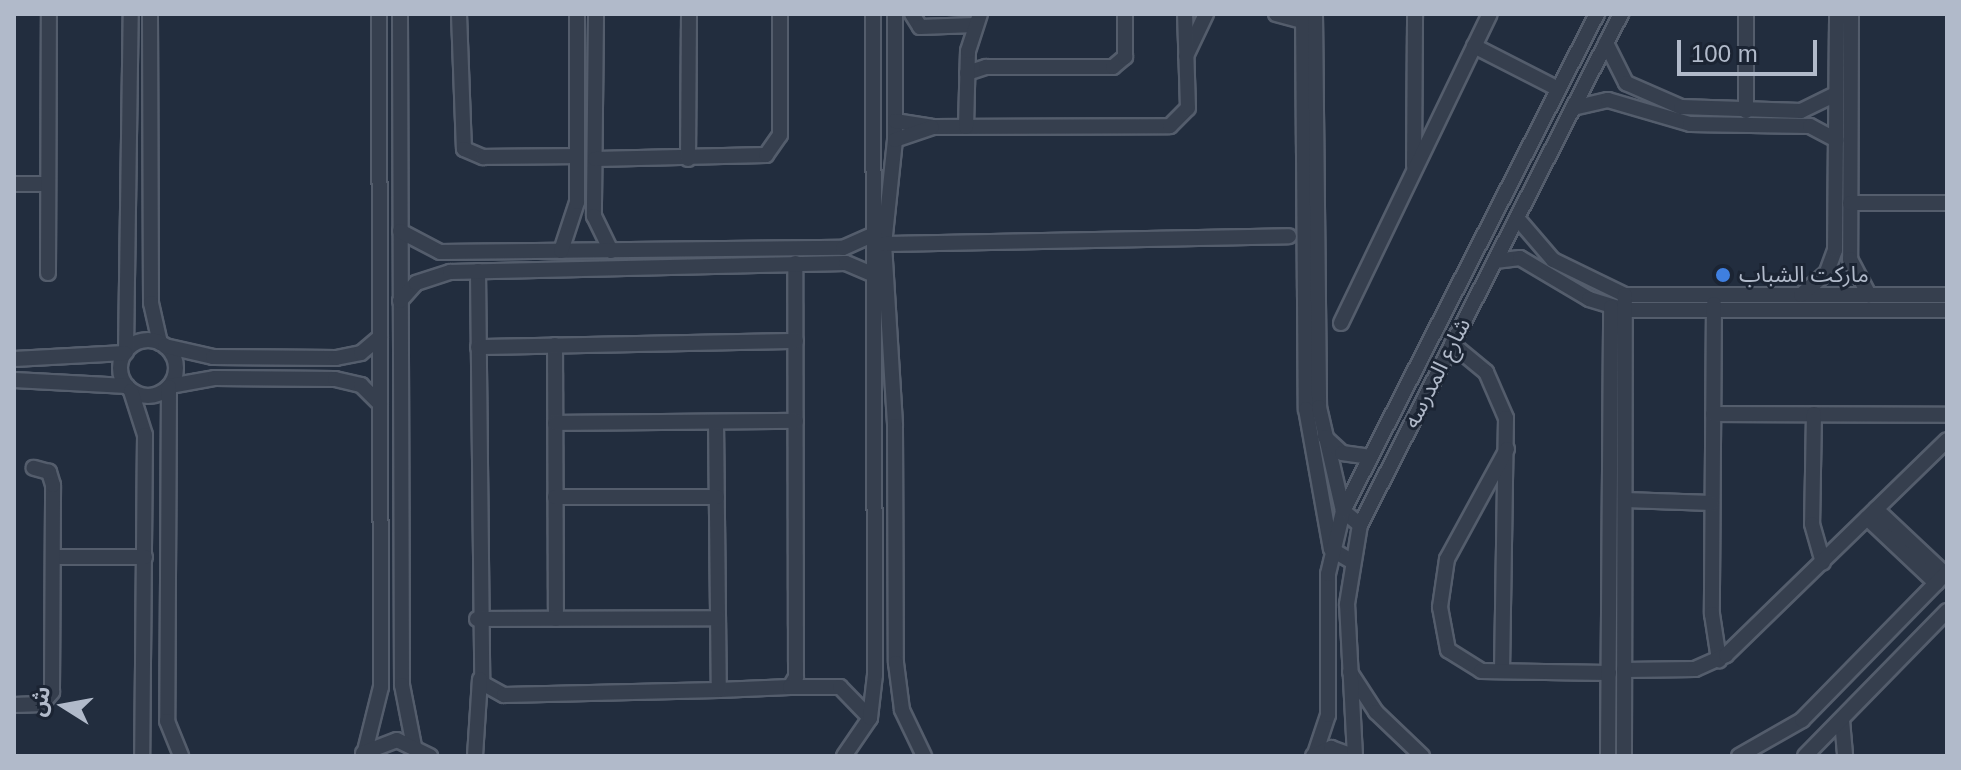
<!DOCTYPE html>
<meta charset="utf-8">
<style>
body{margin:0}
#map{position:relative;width:1961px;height:770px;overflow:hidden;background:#222d3e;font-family:Arial,"Noto Sans Arabic",sans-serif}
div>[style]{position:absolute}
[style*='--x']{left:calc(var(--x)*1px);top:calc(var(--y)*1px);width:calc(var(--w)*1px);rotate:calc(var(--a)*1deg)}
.roads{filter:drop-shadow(2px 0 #545d6c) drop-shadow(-2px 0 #545d6c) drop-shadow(0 2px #545d6c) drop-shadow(0 -2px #545d6c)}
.minor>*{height:14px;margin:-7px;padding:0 7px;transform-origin:7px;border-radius:7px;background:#363f4e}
.minor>.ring{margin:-7px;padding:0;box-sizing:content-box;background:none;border:14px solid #363f4e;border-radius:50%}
.dots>*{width:22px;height:22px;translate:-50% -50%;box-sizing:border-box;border:4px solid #1b2433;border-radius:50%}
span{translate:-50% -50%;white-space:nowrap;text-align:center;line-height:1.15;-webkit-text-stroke:6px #1b2433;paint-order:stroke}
.poi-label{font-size:22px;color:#b1baca}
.left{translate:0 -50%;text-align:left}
.street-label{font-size:22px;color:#b1baca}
.frame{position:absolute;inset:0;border:16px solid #b1baca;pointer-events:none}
.north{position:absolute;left:24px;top:666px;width:80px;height:80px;-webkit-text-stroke:6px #1b2433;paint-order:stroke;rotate:281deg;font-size:22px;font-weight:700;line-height:32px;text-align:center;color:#b1baca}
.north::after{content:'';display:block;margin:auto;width:28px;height:36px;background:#b1baca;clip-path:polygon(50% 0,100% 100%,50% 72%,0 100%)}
.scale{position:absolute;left:1677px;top:40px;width:140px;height:36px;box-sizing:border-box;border:4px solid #b1baca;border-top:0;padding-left:10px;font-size:24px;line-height:28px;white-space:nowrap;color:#b1baca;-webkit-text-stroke:6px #1b2433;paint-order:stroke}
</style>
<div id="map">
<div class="roads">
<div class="minor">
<div style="--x:150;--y:14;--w:289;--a:89.8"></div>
<div style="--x:151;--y:303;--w:41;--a:77.3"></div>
<div style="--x:400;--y:14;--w:671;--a:89.83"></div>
<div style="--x:402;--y:685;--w:62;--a:78.9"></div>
<div style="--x:459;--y:14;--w:135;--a:87.9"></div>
<div style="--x:464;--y:149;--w:21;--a:23"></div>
<div style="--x:483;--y:157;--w:94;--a:-0.6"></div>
<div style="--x:596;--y:14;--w:202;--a:90.6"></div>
<div style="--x:594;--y:216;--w:39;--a:64"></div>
<div style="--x:895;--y:14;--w:126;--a:90"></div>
<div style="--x:895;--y:140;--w:105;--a:96"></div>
<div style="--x:884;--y:244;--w:182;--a:86.5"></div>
<div style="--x:895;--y:426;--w:237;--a:89.8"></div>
<div style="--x:896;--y:663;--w:47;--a:82.7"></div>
<div style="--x:902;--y:710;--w:51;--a:64.4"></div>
<div style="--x:912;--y:14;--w:15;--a:58"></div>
<div style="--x:920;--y:27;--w:55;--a:-2.1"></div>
<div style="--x:1276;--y:14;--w:27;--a:15"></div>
<div style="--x:1303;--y:14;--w:395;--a:89.6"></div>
<div style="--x:1306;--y:409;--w:142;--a:79.9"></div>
<div style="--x:1331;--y:549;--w:23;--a:31"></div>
<div style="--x:1315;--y:14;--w:393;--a:89.4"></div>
<div style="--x:1319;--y:407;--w:107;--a:77"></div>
<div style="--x:1343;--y:511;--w:22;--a:39"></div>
<div style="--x:1851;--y:14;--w:245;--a:90.2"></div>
<div style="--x:1850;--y:259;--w:41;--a:62.2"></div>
<div style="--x:1606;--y:43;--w:45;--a:63.4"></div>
<div style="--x:1626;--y:83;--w:60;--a:23.6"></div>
<div style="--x:1681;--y:107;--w:120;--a:1.9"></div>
<div style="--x:1801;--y:111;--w:39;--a:-26"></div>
<div style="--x:1474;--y:46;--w:94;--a:27.1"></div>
<div style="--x:1186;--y:56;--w:47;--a:-64.5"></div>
<div style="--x:967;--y:73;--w:20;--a:-18"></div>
<div style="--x:986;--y:67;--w:127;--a:0"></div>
<div style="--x:1113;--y:67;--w:16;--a:-40"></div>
<div style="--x:1125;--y:57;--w:43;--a:-90"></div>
<div style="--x:1573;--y:108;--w:36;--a:-13"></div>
<div style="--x:1608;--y:100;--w:85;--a:16.3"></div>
<div style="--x:1690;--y:124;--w:120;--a:1"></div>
<div style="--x:1810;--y:126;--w:30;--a:28"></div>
<div style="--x:1746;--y:111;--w:97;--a:-90"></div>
<div style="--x:895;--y:121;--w:37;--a:9"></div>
<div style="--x:932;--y:127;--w:238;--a:-0.2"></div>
<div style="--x:1170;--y:126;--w:25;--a:-45"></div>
<div style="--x:1188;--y:108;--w:94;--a:-91.8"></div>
<div style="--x:966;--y:127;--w:76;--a:-88.5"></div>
<div style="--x:968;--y:51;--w:39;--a:-72"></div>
<div style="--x:895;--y:140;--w:39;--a:-19"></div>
<div style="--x:595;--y:159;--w:171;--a:-1.3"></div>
<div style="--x:766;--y:155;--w:24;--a:-55"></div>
<div style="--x:780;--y:135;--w:121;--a:-90"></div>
<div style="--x:688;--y:159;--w:145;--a:-89.6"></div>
<div style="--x:1414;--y:166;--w:152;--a:-89.6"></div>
<div style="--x:14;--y:184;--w:34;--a:0"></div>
<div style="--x:1850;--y:203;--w:97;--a:0"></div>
<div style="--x:1517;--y:218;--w:55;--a:49.4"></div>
<div style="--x:1553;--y:260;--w:80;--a:25.9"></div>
<div style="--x:1625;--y:295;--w:322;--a:0"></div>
<div style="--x:400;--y:231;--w:45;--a:27.7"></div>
<div style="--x:440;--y:252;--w:403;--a:-0.6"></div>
<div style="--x:843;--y:248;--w:34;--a:-24"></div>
<div style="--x:884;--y:244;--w:405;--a:-1.1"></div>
<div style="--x:561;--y:251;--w:52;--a:-71.9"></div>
<div style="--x:577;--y:202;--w:188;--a:-90"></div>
<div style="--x:1495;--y:261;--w:25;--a:-7"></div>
<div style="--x:1520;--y:258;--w:80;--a:30.7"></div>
<div style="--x:1589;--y:299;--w:39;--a:17"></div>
<div style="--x:1626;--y:310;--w:321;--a:0"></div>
<div style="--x:478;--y:271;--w:412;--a:89.4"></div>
<div style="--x:482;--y:683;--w:25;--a:29"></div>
<div style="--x:504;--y:695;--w:215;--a:-1.3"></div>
<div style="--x:719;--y:690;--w:71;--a:-2.4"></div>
<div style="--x:790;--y:687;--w:12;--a:-59"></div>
<div style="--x:796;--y:677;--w:414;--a:-90.1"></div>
<div style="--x:48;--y:273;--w:259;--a:-89.8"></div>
<div style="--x:1801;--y:295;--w:35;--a:-41"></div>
<div style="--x:1827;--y:272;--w:23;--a:-70"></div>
<div style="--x:1835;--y:250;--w:236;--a:-89.5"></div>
<div style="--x:400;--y:301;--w:24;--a:-48"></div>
<div style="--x:416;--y:283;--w:36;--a:-18"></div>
<div style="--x:450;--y:272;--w:396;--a:-1.3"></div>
<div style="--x:846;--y:263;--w:30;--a:23"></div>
<div style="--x:1714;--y:304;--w:310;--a:90.4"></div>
<div style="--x:1712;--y:614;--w:47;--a:81.3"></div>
<div style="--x:1341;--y:323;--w:343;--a:-64.3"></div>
<div class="ring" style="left:120px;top:340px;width:42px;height:42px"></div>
<div style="--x:1452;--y:344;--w:44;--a:39.5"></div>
<div style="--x:1486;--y:372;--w:50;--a:66.5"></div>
<div style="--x:1506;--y:418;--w:253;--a:90.9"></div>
<div style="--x:555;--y:345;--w:274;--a:89.8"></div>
<div style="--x:165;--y:346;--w:49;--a:12.9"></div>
<div style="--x:213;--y:357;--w:123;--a:0.5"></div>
<div style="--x:336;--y:358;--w:25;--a:-11"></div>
<div style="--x:361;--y:353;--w:25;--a:-40"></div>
<div style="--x:478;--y:347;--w:318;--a:-1.1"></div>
<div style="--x:126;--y:352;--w:338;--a:-89.2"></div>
<div style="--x:14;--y:359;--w:111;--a:-3.1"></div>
<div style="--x:14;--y:380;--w:113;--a:3"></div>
<div style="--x:170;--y:386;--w:46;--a:-10.1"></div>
<div style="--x:215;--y:378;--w:120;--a:0.5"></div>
<div style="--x:335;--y:379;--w:27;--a:13"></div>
<div style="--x:361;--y:385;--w:27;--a:45"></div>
<div style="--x:169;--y:387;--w:334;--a:90.3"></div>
<div style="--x:167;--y:721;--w:38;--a:68"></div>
<div style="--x:131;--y:391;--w:46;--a:72.3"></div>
<div style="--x:145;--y:435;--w:321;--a:90.5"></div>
<div style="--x:1713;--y:414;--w:234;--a:0.2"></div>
<div style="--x:1814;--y:414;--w:110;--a:91"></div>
<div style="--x:1812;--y:524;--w:40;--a:74"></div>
<div style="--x:716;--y:422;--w:268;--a:89.4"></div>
<div style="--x:555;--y:423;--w:241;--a:-0.5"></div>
<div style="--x:1325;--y:437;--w:23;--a:43"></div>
<div style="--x:1342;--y:453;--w:27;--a:8"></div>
<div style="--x:1507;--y:449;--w:125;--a:118.6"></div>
<div style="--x:1447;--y:559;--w:49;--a:98.3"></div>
<div style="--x:1440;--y:607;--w:44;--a:79.5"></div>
<div style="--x:1448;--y:650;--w:39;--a:32"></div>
<div style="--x:1481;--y:671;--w:128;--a:0.9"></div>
<div style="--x:555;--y:497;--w:162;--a:0"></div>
<div style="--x:1625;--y:500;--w:87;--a:2"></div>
<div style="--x:1876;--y:509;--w:95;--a:43.3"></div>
<div style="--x:1867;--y:518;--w:95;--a:43.3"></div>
<div style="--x:53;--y:557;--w:92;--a:0"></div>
<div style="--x:477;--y:619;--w:241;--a:-0.2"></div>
<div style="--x:1624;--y:670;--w:71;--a:-0.8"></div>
<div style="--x:1695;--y:669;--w:34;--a:-24"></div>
<div style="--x:1726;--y:655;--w:308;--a:-44.2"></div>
<div style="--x:1350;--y:672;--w:48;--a:57"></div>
<div style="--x:1376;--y:712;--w:64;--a:43.7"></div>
<div style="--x:790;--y:687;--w:50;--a:0"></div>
<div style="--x:840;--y:687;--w:43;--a:45.9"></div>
<div style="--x:14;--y:705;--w:28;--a:-2"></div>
<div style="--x:42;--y:704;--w:16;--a:-50"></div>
<div style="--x:52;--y:692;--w:207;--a:-89.7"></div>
<div style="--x:53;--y:485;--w:14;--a:-107"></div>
<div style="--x:49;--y:472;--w:16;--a:-165"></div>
<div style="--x:1842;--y:720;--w:36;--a:85"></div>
<div style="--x:365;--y:751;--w:66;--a:-76"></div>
<div style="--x:381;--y:687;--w:673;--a:-90.17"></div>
<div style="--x:363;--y:753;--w:36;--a:-21"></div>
<div style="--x:397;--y:740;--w:37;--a:26"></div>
<div style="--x:1315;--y:754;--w:41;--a:-71.6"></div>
<div style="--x:1328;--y:715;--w:141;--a:-90"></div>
<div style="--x:1328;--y:574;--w:65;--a:-76.6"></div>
<div style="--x:1343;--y:511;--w:558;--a:-62.93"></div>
<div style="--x:475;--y:756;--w:77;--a:-86.3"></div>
<div style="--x:844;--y:756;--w:46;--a:-55.6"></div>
<div style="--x:870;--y:718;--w:43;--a:-83.4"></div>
<div style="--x:875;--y:675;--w:661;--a:-90.17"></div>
<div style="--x:1313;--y:756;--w:20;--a:-24"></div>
<div style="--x:1331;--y:748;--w:23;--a:20"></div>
<div style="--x:1355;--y:756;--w:152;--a:-93"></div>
<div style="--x:1347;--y:604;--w:80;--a:-80.7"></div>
<div style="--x:1360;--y:525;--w:574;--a:-62.94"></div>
<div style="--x:1608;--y:756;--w:449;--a:-89.6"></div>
<div style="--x:1624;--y:756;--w:461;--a:-89.9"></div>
<div style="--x:1739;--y:756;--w:73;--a:-29.7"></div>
<div style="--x:1802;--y:720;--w:207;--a:-45.6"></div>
<div style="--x:1805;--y:756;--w:203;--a:-45.6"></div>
</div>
</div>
<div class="dots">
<div style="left:1723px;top:275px;background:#3f7fe0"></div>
</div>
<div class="poi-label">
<span class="left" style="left:1739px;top:275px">ماركت الشباب</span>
</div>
<div class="street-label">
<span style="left:1437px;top:373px;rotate:-63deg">شارع المدرسه</span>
</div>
<div class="frame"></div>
<div class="north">ش</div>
<div class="scale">100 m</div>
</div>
